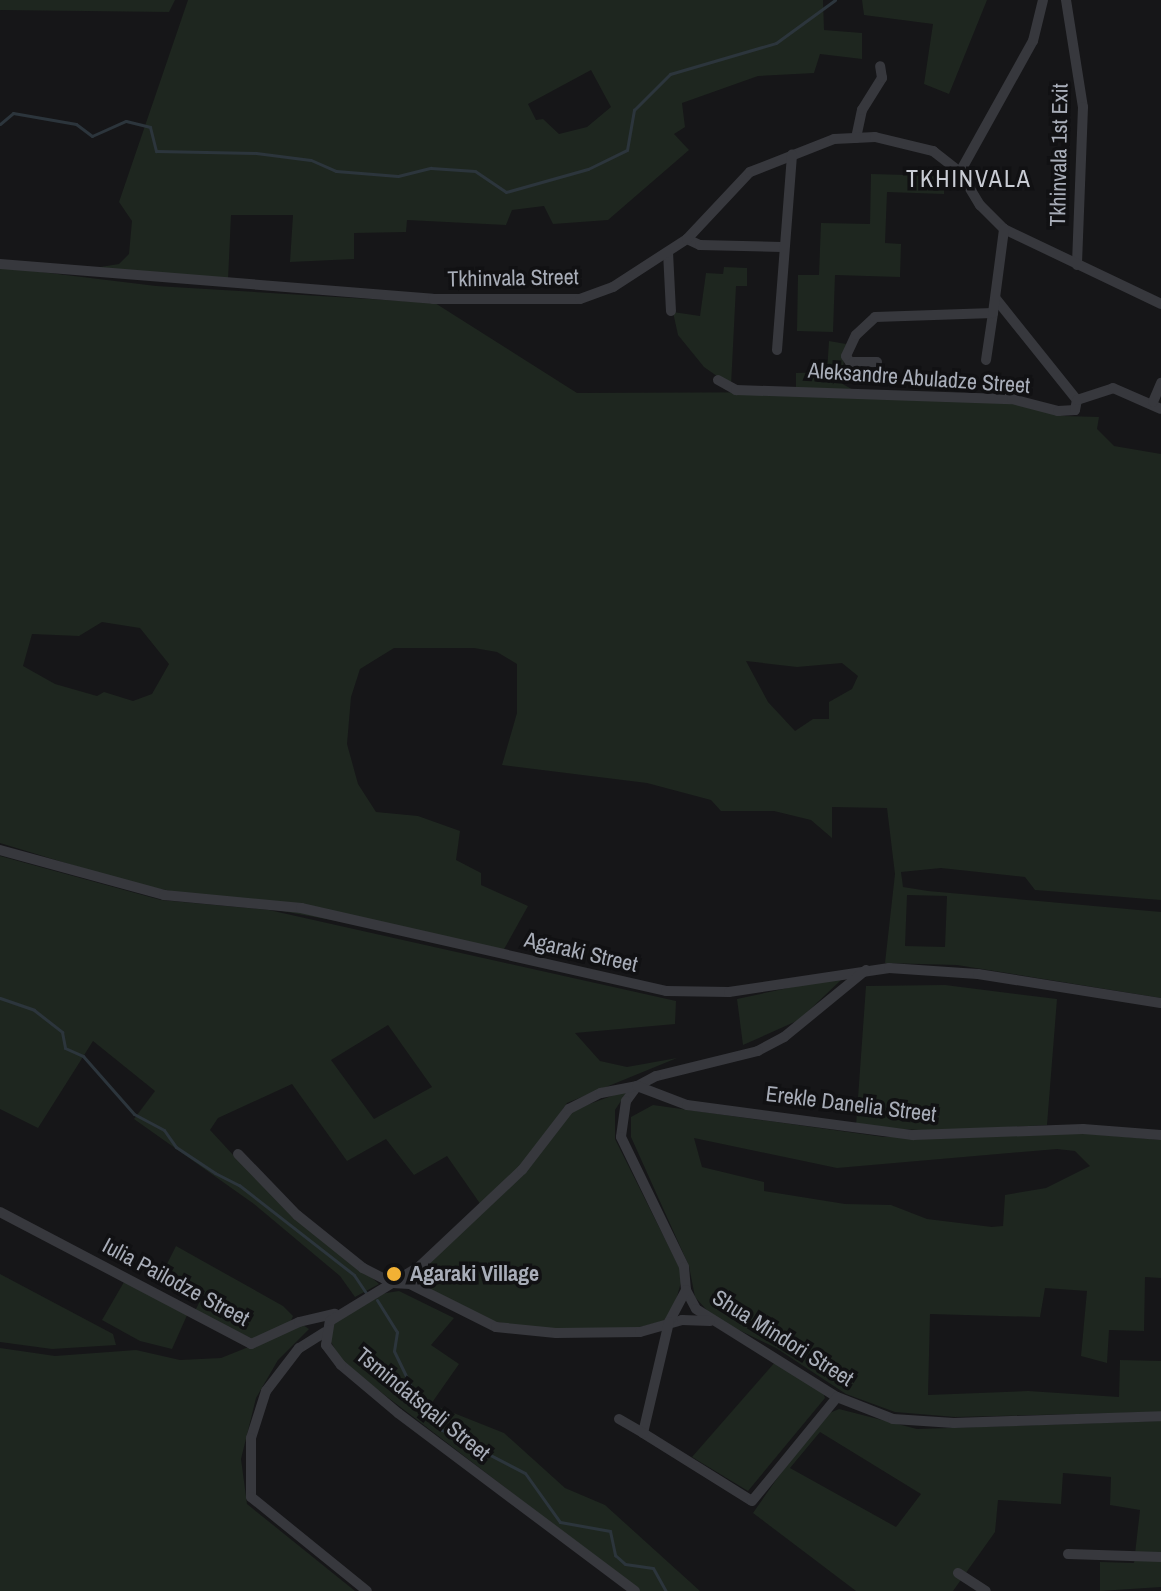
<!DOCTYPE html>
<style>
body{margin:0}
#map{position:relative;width:1161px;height:1591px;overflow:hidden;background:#161618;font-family:"Archivo Narrow",sans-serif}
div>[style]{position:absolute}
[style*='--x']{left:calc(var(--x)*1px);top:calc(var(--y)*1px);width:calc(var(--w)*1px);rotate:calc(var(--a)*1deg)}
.green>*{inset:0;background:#1e261f}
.stream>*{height:3px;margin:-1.5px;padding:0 1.5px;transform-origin:1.5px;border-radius:1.5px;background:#2c353c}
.minor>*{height:10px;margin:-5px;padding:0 5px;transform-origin:5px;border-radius:5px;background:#37383d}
.dots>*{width:22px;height:22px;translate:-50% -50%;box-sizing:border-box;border:4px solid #111113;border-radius:50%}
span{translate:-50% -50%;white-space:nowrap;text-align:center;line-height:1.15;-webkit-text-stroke:7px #111113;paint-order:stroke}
.street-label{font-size:22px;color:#a8adb8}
.poi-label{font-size:22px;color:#a8adb8;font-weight:700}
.left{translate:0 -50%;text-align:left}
.neighbourhood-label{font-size:24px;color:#c9ccd4;letter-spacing:2px}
</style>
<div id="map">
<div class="green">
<div style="clip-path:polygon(0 0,175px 0,169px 12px,0 10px)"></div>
<div style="clip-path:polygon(evenodd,188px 0,823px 0,824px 30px,862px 33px,862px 59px,820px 54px,814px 73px,758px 76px,682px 103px,685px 127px,674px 134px,689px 150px,608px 220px,553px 224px,544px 206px,512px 210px,506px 225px,407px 220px,406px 232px,354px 233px,354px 259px,290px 262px,293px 215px,231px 215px,228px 280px,88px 269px,119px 264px,129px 254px,132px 221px,119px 202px,188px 0,591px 70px,611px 107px,587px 127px,559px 134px,543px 119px,536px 120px,528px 104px,591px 70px)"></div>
<div style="clip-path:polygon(862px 0,987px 0,949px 94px,924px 84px,933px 24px,864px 15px)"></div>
<div style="clip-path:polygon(871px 174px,944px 176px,944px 194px,887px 192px,885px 243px,901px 244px,900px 277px,835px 275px,833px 332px,797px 331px,798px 275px,819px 275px,821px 223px,870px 224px)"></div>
<div style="clip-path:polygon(evenodd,0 267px,156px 286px,435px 303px,577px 393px,798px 392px,1012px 401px,1064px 416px,1099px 417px,1097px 429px,1114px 446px,1161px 454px,1161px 900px,1035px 890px,1025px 877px,941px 868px,901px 872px,903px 887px,928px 891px,1161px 912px,1161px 998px,957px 965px,885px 963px,895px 874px,887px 808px,832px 807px,832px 838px,811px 820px,774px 811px,721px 811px,711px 800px,647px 783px,502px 765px,517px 713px,517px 664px,497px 652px,474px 648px,394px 648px,360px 669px,351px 697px,347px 744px,358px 784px,376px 812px,418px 816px,460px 831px,456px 860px,481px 873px,481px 885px,528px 906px,503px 951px,138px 885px,0 843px,0 267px,102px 622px,140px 628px,169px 664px,152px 694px,133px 701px,104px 692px,97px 696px,55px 684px,23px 666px,32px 634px,79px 636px,102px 622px,0 267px,746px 661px,797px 667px,842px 663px,858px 676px,852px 689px,829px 702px,829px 719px,813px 719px,795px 731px,768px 702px,746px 661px,0 267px,907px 895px,947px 896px,945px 947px,905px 946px,907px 895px)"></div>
<div style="clip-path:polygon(724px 267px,747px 268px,747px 286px,736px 286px,731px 386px,704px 367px,678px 335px,673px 312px,700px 316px,706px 273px,723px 274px)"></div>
<div style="clip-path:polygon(829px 341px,846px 344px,841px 383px,855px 391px,796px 388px,796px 373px,827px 372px)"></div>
<div style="clip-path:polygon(evenodd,0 856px,161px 900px,269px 910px,676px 1001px,675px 1024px,575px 1033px,600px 1061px,627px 1067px,677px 1058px,567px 1103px,527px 1161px,481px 1205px,447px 1156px,414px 1175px,386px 1139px,347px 1161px,292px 1084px,218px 1118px,210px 1130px,235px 1157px,379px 1284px,355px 1297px,340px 1276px,254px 1204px,134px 1119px,155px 1091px,93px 1041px,38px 1128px,0 1109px,0 856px,388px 1025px,432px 1087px,374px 1119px,331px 1060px,388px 1025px)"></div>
<div style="clip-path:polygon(830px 979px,841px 980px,799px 1020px,743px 1045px,737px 999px)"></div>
<div style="clip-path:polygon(945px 985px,1057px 999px,1047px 1125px,935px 1131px,856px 1126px,866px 986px)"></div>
<div style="clip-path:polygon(628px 1090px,615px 1110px,615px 1139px,683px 1275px,673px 1311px,663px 1321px,633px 1329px,537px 1329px,485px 1320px,418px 1282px,413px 1277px,498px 1199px,573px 1110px)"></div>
<div style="clip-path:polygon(evenodd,653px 1105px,884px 1137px,1080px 1133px,1161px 1140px,1161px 1278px,1145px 1277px,1144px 1331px,1109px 1330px,1107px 1363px,1081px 1356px,1087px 1291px,1045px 1288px,1040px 1317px,930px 1314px,928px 1395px,1028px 1391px,1119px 1397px,1120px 1360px,1161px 1361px,1161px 1412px,955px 1417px,895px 1412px,846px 1394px,776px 1348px,714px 1318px,695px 1297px,689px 1266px,631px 1137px,631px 1117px,653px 1105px,694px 1138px,837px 1168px,1057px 1149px,1075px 1151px,1090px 1166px,1046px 1188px,1005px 1195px,1003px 1226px,992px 1227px,927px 1219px,891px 1205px,845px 1204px,764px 1191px,764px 1182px,702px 1167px,694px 1138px)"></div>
<div style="clip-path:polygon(176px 1246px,283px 1306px,293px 1316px,290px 1323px,253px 1339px,195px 1311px,205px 1291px,165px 1268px)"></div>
<div style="clip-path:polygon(0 1274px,113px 1334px,116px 1345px,52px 1349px,0 1342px)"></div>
<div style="clip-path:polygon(124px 1282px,188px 1313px,172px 1349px,140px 1341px,102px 1320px)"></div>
<div style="clip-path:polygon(399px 1291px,454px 1318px,431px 1345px,459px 1364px,431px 1404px,504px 1433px,565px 1488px,605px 1505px,700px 1591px,640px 1591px,343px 1363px,323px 1328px,380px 1294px)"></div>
<div style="clip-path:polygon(303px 1325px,309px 1329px,278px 1360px,256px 1398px,241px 1459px,247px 1504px,355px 1591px,0 1591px,0 1348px,55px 1356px,136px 1350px,180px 1360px,221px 1358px)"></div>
<div style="clip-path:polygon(776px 1361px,822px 1390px,825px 1398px,748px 1491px,692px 1457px)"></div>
<div style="clip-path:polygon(evenodd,839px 1409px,917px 1429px,1161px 1421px,1161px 1587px,1100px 1591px,1100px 1562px,1134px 1563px,1140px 1510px,1110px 1505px,1111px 1477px,1063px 1473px,1061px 1504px,998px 1500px,995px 1532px,953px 1591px,856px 1591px,753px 1513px,820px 1417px,839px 1409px,820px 1432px,921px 1494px,896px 1527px,790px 1468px,820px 1432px)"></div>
</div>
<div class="stream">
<div style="--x:0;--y:124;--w:17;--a:-40"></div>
<div style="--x:13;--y:113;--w:64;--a:9.9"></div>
<div style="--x:76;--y:124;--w:20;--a:37"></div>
<div style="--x:92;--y:136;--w:37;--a:-24"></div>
<div style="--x:126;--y:121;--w:25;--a:14"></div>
<div style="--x:150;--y:127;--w:25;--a:76"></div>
<div style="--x:156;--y:151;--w:100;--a:1.1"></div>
<div style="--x:256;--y:153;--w:55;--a:7.3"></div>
<div style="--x:311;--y:160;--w:27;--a:24"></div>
<div style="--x:336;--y:171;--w:62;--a:4.6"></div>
<div style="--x:398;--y:176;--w:34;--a:-14"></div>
<div style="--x:431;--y:168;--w:44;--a:3.9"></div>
<div style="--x:475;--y:171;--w:37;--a:34"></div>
<div style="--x:506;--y:192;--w:85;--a:-15.7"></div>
<div style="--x:588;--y:169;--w:43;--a:-26"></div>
<div style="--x:627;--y:150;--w:41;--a:-80.1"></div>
<div style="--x:634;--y:110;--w:51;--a:-45"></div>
<div style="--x:670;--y:74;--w:110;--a:-16.3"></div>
<div style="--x:776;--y:43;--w:73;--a:-36.1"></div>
<div style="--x:0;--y:998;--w:36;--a:19"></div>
<div style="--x:34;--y:1010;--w:36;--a:38"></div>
<div style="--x:62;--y:1032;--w:16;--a:79"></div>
<div style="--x:65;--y:1048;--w:20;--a:24"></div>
<div style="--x:83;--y:1056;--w:77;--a:48.7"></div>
<div style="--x:134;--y:1114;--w:34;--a:28"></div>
<div style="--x:164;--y:1130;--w:21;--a:55"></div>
<div style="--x:176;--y:1147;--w:47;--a:33.7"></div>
<div style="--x:215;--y:1173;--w:27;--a:27"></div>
<div style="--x:239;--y:1185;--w:146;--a:38"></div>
<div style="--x:354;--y:1275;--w:22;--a:56"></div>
<div style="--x:377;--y:1300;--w:38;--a:58"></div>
<div style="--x:397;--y:1332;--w:19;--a:99"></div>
<div style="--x:394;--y:1351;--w:58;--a:64.3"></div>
<div style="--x:419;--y:1403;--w:35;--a:50"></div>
<div style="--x:442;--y:1430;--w:93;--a:27.4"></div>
<div style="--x:525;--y:1473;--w:60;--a:54.5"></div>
<div style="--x:560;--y:1522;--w:51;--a:10.2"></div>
<div style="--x:610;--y:1531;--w:25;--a:78"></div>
<div style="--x:615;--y:1555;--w:13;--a:42"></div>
<div style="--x:625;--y:1564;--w:28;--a:8"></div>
<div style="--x:653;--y:1568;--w:26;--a:61"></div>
</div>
<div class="minor">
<div style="--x:1066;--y:0;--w:108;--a:81"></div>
<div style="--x:1083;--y:107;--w:158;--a:92.2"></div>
<div style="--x:856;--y:138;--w:29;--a:-78"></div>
<div style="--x:862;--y:110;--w:38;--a:-58"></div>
<div style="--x:882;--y:78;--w:12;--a:-99"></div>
<div style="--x:960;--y:172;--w:150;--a:-60.9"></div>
<div style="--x:1033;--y:41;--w:42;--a:-76.3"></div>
<div style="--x:687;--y:239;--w:14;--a:25"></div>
<div style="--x:700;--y:245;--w:82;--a:1.4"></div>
<div style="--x:668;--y:252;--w:59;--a:87.1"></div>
<div style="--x:0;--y:264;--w:434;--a:4.6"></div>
<div style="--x:433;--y:299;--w:147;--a:0"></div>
<div style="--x:580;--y:299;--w:35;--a:-20"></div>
<div style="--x:613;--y:287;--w:88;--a:-33"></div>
<div style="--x:687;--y:239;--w:92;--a:-46.8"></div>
<div style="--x:750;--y:172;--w:90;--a:-21.4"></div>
<div style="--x:834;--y:139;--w:41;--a:-2.8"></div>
<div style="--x:875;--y:137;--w:60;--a:13.6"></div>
<div style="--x:933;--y:151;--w:34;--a:38"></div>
<div style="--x:960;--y:172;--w:39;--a:59"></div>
<div style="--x:980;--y:205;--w:34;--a:45"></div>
<div style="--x:1004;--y:229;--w:174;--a:25.5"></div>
<div style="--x:996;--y:299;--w:129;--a:51.3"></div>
<div style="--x:777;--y:350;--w:196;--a:-85.6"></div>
<div style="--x:986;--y:360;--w:48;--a:-81.5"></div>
<div style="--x:877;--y:362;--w:27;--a:180"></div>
<div style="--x:850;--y:362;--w:7;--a:-124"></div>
<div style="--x:846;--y:356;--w:23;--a:-65"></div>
<div style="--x:856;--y:335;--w:26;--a:-43"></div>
<div style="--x:875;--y:317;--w:118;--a:-1.9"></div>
<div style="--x:993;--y:313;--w:85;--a:-82.5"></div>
<div style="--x:718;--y:380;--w:21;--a:29"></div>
<div style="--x:736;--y:390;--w:276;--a:1.9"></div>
<div style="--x:1012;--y:399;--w:48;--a:14.6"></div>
<div style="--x:1058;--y:411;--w:17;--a:-3"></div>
<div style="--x:1075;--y:410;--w:10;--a:-79"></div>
<div style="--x:1077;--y:400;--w:38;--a:-18"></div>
<div style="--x:1113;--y:388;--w:52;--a:23.6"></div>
<div style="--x:1153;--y:402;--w:21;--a:-67"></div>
<div style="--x:0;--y:850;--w:170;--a:15.3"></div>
<div style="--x:164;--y:895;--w:138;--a:5.4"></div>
<div style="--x:301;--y:908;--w:374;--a:12.8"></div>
<div style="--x:666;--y:991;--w:63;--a:0.9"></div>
<div style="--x:729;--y:992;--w:162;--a:-8.5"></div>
<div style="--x:889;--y:968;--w:89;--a:3.9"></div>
<div style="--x:978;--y:974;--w:185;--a:9"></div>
<div style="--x:866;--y:970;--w:106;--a:140.7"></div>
<div style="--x:784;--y:1037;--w:30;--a:152"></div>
<div style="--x:758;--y:1051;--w:105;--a:166.2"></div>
<div style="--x:656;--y:1076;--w:21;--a:152"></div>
<div style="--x:637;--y:1086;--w:19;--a:126"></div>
<div style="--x:626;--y:1101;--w:36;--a:98"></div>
<div style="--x:621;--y:1137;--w:144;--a:64.1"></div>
<div style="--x:684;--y:1267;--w:23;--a:85"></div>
<div style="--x:686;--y:1290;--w:21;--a:62"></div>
<div style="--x:696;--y:1309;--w:166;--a:32"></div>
<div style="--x:837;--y:1397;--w:60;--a:21.4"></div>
<div style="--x:893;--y:1419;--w:61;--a:3.8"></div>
<div style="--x:954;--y:1423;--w:207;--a:-1.9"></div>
<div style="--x:238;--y:1154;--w:85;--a:46"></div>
<div style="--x:297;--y:1215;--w:85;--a:38.8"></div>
<div style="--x:363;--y:1268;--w:33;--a:27"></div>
<div style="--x:392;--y:1283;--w:18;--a:3"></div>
<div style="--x:410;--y:1284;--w:96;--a:26.6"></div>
<div style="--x:496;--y:1327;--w:60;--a:5.7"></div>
<div style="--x:556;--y:1333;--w:84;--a:-0.7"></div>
<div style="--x:640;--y:1332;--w:44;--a:-15.9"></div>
<div style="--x:682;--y:1320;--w:28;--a:2"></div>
<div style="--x:0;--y:1212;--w:284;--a:27.7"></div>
<div style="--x:251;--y:1344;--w:53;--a:-24.6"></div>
<div style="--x:299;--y:1322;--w:37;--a:-13"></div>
<div style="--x:686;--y:1290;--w:36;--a:118"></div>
<div style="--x:669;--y:1322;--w:114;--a:103.2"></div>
<div style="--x:643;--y:1433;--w:128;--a:32"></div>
<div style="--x:752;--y:1501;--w:134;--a:-50.7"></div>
<div style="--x:325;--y:1332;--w:31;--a:148"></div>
<div style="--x:299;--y:1348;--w:54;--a:127.5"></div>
<div style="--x:266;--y:1391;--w:49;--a:107.7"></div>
<div style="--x:251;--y:1438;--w:59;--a:90"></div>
<div style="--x:251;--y:1497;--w:149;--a:39"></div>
<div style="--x:619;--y:1419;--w:28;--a:30"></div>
<div style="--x:1068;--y:1554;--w:93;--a:1.8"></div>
<div style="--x:958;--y:1573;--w:33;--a:33"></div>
<div style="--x:635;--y:1591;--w:296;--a:-143.1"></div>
<div style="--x:398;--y:1413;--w:75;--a:-139.9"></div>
<div style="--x:341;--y:1365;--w:25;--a:-127"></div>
<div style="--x:326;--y:1345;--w:24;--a:-81"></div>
<div style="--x:330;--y:1321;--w:105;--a:-31.4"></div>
<div style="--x:420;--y:1266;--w:140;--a:-43.3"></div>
<div style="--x:522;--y:1170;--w:77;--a:-52.4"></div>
<div style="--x:569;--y:1109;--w:36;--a:-27"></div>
<div style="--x:601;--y:1093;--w:37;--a:-11"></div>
<div style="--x:637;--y:1086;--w:53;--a:20.8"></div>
<div style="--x:687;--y:1105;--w:228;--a:7.6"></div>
<div style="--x:913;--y:1135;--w:170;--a:-2"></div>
<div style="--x:1083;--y:1129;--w:78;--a:4.4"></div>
</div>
<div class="dots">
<div style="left:394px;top:1274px;background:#f2b134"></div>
</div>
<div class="street-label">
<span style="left:1059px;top:155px;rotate:-89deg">Tkhinvala 1st Exit</span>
<span style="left:513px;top:278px;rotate:-1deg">Tkhinvala Street</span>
<span style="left:919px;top:378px;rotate:4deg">Aleksandre Abuladze Street</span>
<span style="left:581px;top:952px;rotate:13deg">Agaraki Street</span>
<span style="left:851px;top:1104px;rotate:7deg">Erekle Danelia Street</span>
<span style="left:176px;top:1282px;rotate:28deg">Iulia Pailodze Street</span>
<span style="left:783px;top:1338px;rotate:32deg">Shua Mindori Street</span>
<span style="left:423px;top:1404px;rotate:39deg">Tsmindatsqali Street</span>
</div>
<div class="poi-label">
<span class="left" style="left:410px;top:1274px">Agaraki Village</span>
</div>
<div class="neighbourhood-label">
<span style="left:969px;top:179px">TKHINVALA</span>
</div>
</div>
